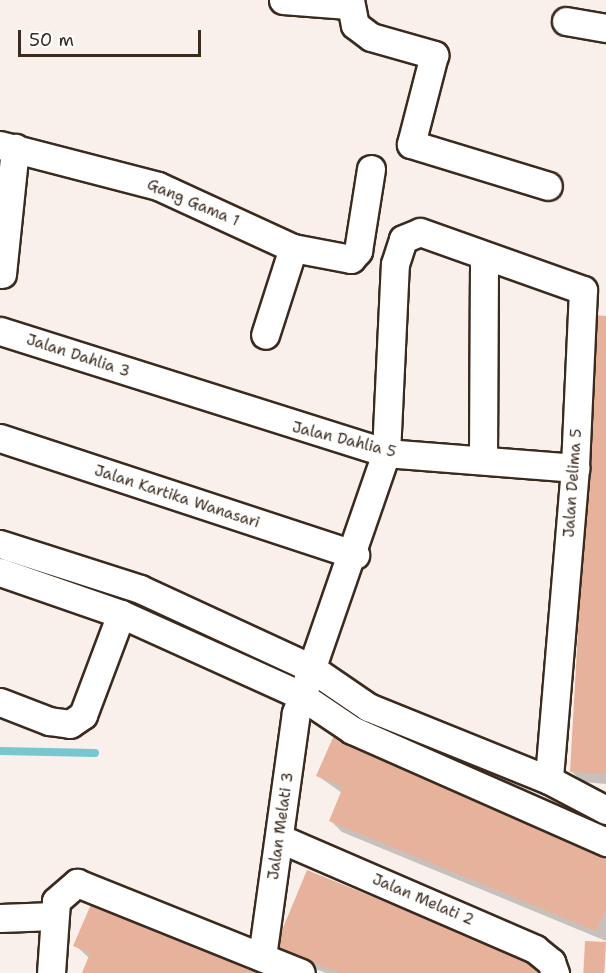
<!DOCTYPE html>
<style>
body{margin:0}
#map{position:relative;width:606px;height:973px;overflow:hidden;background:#faf0eb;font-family:"Shantell Sans",sans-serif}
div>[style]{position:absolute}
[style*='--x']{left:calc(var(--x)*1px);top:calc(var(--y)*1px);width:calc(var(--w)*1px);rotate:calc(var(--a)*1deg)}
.shadow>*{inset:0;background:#0003}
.stream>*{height:8px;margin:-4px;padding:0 4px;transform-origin:4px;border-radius:4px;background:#76c7cf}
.building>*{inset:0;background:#e7b29b;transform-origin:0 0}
.roads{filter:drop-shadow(2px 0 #3b2a1e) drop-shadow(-2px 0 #3b2a1e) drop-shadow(0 2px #3b2a1e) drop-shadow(0 -2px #3b2a1e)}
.minor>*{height:27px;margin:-13.5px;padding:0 13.5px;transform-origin:13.5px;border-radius:13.5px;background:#fff}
span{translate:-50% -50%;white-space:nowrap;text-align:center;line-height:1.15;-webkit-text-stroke:5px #fff;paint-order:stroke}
.street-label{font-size:15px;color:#3b2a1e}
.scale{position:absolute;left:18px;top:30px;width:183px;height:27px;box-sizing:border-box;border:3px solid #3b2a1e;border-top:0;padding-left:8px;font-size:18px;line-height:21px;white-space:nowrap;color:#3b2a1e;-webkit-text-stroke:4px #fff;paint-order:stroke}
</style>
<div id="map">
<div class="shadow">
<div style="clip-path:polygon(606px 317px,606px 784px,583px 782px,571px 771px)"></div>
<div style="clip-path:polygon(318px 776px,606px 847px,606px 941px,342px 832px,330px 820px,342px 793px)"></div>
<div style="clip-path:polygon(75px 945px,260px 973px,83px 973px,89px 958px)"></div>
<div style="clip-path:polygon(277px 946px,550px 973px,326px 973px,288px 958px)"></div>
</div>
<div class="stream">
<div style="--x:0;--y:751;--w:95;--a:1.2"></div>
</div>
<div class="building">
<div style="clip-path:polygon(596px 315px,606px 316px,606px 774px,570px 772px)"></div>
<div style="clip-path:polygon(335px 733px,606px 845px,606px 909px,596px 931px,329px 821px,343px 787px,316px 776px)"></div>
<div style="clip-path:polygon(307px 870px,549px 969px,547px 973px,339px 973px,275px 947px)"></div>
<div style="clip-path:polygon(92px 902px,108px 909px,264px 973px,82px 973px,90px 953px,73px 946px)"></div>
<div style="left:585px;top:941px;width:21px;height:32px;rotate:3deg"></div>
</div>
<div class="roads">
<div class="minor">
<div style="--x:283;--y:0;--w:65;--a:4.4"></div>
<div style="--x:350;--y:0;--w:25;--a:79"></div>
<div style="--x:355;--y:25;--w:20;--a:37"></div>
<div style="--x:371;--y:37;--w:66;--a:15.9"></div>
<div style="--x:434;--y:55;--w:92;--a:104.5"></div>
<div style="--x:411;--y:144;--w:143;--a:17"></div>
<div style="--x:566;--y:21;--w:41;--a:9.9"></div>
<div style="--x:0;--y:145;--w:163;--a:14.5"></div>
<div style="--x:158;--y:186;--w:149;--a:24.7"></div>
<div style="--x:293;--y:248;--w:91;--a:107.8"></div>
<div style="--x:293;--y:248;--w:59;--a:10.7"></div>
<div style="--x:351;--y:259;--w:11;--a:-49"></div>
<div style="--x:358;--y:251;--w:83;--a:-81"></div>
<div style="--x:2;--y:274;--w:127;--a:-84.1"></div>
<div style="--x:0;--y:331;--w:405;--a:17.5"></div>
<div style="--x:386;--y:453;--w:190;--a:4.5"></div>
<div style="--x:0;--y:438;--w:374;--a:18.2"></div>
<div style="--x:483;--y:457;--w:201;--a:-89.7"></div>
<div style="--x:0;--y:544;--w:147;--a:17.8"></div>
<div style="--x:140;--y:589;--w:188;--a:24.8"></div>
<div style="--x:311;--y:668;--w:69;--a:34.4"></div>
<div style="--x:368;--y:707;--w:195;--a:22"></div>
<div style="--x:549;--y:780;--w:64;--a:27.8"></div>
<div style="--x:0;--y:572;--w:128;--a:19.1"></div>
<div style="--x:121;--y:614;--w:196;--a:24.3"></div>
<div style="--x:300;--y:695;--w:63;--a:33.9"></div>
<div style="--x:352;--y:730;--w:278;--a:23.8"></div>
<div style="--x:0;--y:702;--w:53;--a:21.2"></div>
<div style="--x:49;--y:721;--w:21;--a:8"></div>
<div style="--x:70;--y:724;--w:16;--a:-35"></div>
<div style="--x:83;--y:715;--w:108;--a:-69.4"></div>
<div style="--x:281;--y:839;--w:277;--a:23.4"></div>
<div style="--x:535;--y:949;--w:21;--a:39"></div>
<div style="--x:551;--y:962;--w:12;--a:70"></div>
<div style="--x:0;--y:918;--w:54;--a:-2.1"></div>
<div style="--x:262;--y:957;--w:246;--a:-82.1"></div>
<div style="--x:296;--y:713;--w:275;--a:-70.9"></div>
<div style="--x:386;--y:453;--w:189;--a:-87.3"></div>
<div style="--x:395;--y:264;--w:26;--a:-72"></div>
<div style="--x:403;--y:239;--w:18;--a:-22"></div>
<div style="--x:420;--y:232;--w:173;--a:19.6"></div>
<div style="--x:583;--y:290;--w:178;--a:92.6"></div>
<div style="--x:575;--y:468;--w:313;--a:94.8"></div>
<div style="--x:51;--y:973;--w:72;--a:-86"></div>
<div style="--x:56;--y:901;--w:28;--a:-41"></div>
<div style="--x:77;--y:883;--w:241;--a:21.9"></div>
</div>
</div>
<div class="street-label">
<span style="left:193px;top:203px;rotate:23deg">Gang Gama 1</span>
<span style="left:78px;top:356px;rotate:18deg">Jalan Dahlia 3</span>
<span style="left:344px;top:440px;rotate:14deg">Jalan Dahlia 5</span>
<span style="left:573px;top:483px;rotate:-86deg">Jalan Delima 5</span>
<span style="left:177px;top:497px;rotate:18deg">Jalan Kartika Wanasari</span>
<span style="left:281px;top:826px;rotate:-82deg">Jalan Melati 3</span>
<span style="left:423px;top:900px;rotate:23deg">Jalan Melati 2</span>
</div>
<div class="scale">50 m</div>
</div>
